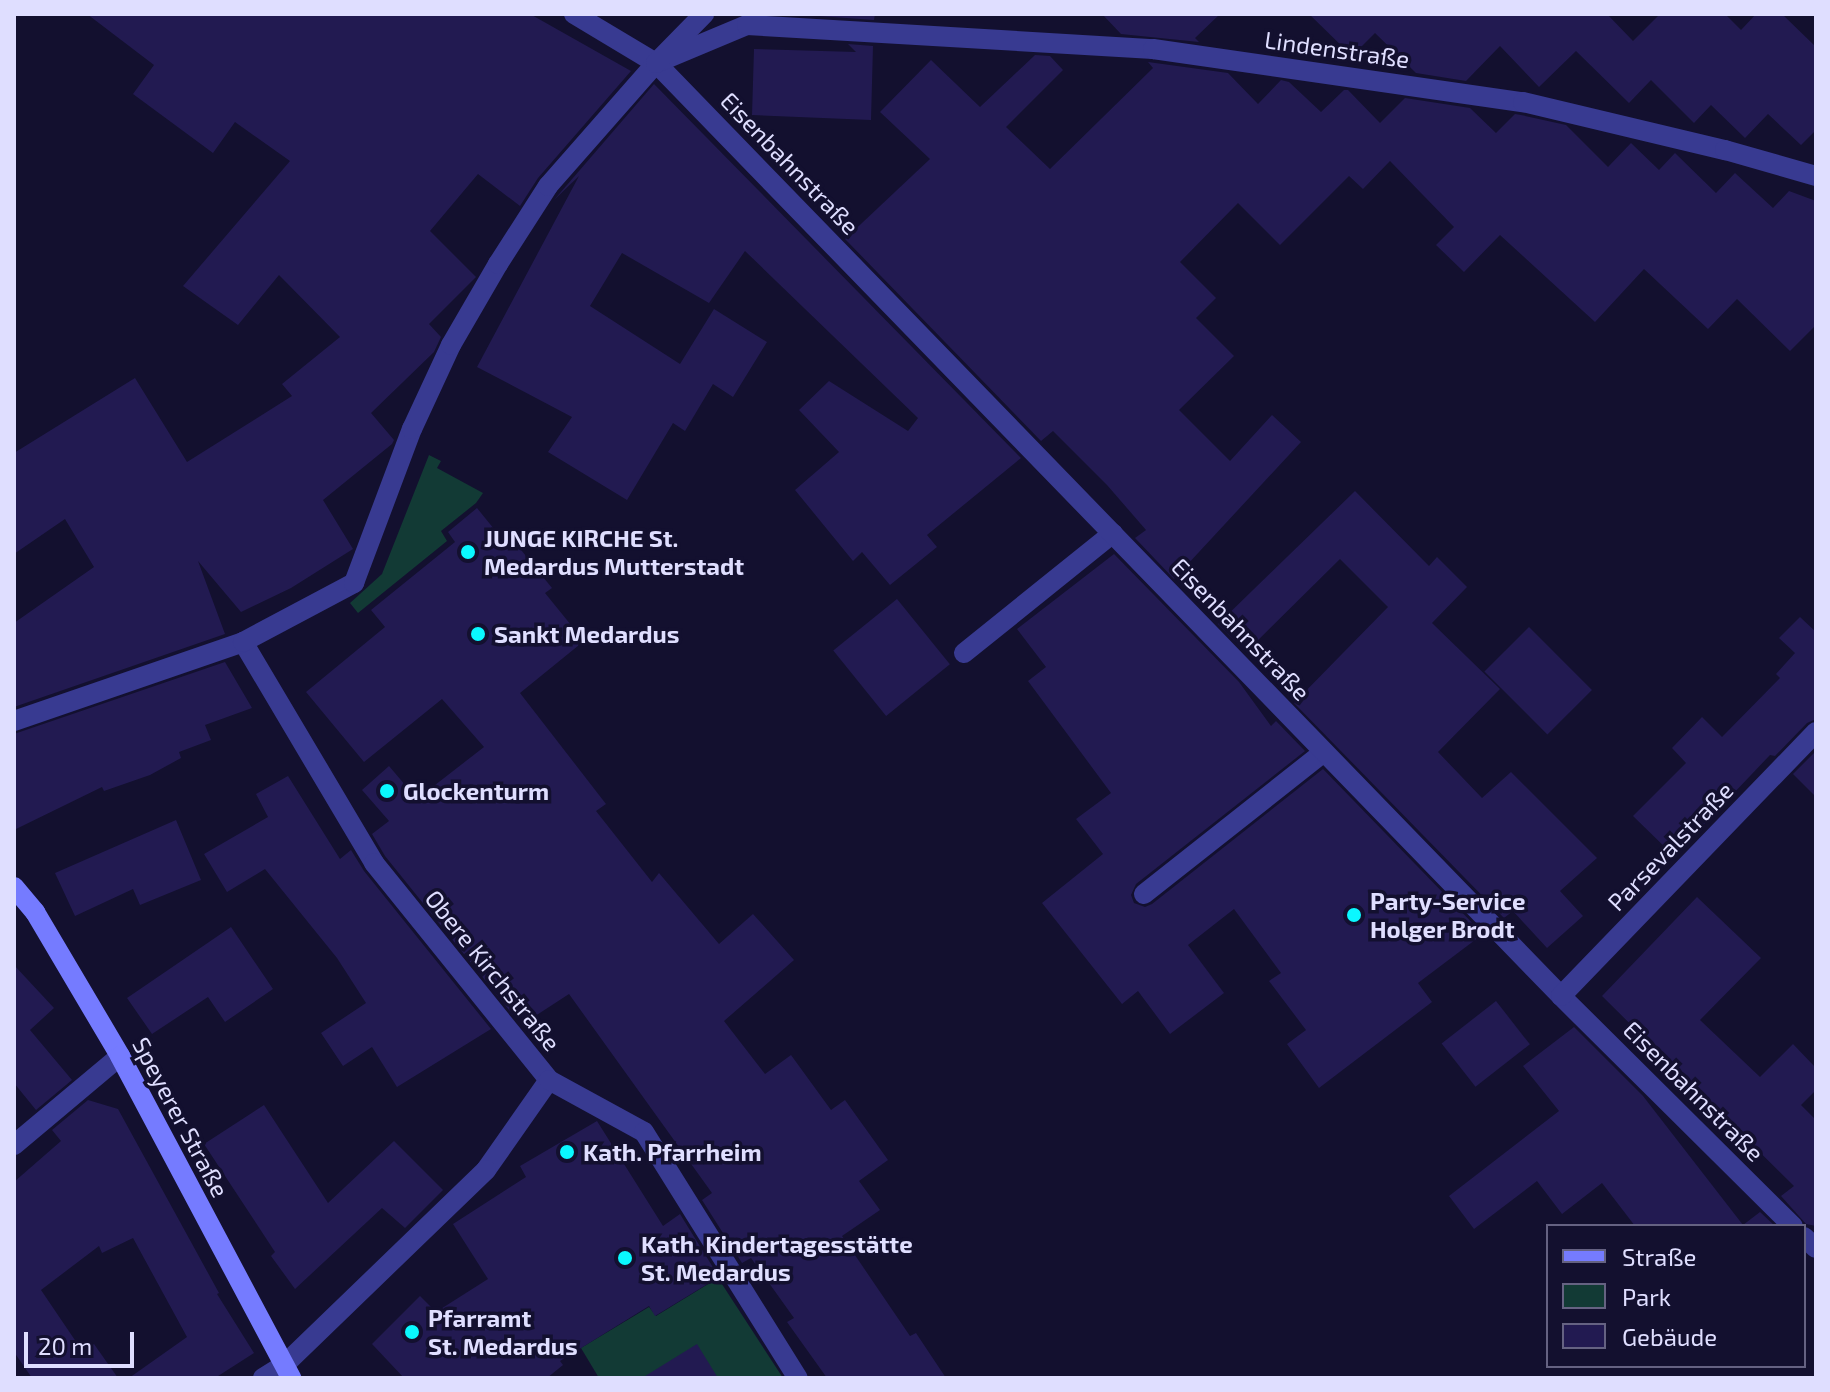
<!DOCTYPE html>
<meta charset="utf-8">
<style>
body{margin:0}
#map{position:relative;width:1830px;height:1392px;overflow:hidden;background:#13102f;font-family:"Exo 2",sans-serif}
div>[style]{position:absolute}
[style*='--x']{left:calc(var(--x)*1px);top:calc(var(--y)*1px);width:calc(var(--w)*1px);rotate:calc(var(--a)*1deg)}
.green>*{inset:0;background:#123a35}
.building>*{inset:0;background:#221a51;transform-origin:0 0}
.lane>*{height:20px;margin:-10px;padding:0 10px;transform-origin:10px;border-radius:10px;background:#383a91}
.street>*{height:20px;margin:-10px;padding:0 10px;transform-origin:10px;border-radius:10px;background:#383a91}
.secondary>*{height:20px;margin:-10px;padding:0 10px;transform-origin:10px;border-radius:10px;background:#757bff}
.dots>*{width:22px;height:22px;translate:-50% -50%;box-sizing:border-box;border:4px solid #13102f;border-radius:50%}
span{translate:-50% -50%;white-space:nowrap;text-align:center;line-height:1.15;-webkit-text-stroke:7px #13102f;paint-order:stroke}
.street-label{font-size:24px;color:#dfdeff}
.poi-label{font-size:24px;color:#dfdeff;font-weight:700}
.left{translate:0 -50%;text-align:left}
.frame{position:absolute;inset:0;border:16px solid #dfdeff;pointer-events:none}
.legend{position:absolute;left:1546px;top:1224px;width:260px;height:144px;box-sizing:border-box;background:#13102f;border:2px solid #656282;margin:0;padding:10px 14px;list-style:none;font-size:24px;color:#dfdeff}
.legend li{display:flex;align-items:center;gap:16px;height:40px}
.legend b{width:40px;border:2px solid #656282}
.scale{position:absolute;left:24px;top:1332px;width:110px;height:36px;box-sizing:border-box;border:4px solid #dfdeff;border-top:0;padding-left:10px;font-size:24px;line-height:28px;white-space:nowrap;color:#dfdeff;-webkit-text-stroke:6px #13102f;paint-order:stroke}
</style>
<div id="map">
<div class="green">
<div style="clip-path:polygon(429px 455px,441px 461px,437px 468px,483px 493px,476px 503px,441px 531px,447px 541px,358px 613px,350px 603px,382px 574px)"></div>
<div style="clip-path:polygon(718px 1278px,783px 1378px,599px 1378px,581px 1348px,649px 1307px,656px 1316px)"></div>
</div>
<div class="building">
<div style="clip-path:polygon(87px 14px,530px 14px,631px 71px,538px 178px,520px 206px,478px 174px,430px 231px,476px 277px,429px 324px,441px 337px,434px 352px,371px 413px,394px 440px,392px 444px,323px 500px,353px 549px,291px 588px,241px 612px,198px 561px,225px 634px,14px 707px,14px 623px,94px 567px,65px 519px,14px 554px,14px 453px,135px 378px,187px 462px,292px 396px,282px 384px,340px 337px,279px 275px,238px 325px,183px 286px,290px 161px,235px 122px,213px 153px,133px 94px,154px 65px)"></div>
<div style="clip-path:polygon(817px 14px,875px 14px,874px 20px,819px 16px)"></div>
<div style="clip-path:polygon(1102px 14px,1220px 14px,1195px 38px,1199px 42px,1121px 34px)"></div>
<div style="clip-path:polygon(1309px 14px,1607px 14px,1633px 41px,1660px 14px,1725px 14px,1741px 30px,1756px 14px,1782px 14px,1816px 47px,1816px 130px,1801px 145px,1768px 114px,1745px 138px,1711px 105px,1694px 123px,1651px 80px,1629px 103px,1576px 51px,1539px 87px,1500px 46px,1466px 81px,1416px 73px,1375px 33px,1352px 56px)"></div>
<div style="clip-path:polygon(848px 44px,873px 46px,871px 120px,752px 115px,754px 49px,856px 52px)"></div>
<div style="clip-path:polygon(1035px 55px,1050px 56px,1063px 70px,1006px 127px,1050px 169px,1153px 68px,1148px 62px,1228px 73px,1258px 104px,1281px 80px,1289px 82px,1321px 112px,1344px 90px,1348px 90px,1380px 123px,1405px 98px,1470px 108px,1496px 133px,1515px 114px,1521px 115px,1566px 125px,1608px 167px,1631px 143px,1659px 170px,1675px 153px,1716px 193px,1735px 173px,1773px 208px,1789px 191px,1816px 201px,1816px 325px,1790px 351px,1737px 299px,1708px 329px,1644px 269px,1595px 322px,1500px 235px,1464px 272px,1436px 245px,1454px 227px,1390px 161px,1363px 189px,1349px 176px,1280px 245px,1238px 203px,1180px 262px,1216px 298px,1196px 318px,1234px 356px,1179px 410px,1230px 461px,1272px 415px,1301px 442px,1174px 579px,1135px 538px,1146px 530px,1107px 485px,1053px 431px,1041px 441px,845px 239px,930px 159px,880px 112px,931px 60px,980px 107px)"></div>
<div style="clip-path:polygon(654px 84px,1021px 458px,927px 535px,937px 547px,890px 585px,862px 552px,853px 561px,795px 490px,839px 452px,799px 410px,829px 381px,908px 431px,918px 418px,745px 251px,709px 303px,622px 253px,590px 306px,680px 364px,714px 309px,767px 342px,733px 397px,713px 384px,685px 431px,673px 423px,627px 500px,548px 452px,572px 417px,477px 367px,579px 176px,554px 200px)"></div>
<div style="clip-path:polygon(1355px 491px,1429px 566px,1437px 557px,1467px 587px,1432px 623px,1500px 689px,1438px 752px,1482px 798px,1511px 772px,1597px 858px,1560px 891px,1583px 916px,1547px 948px,1513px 911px,1504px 918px,1294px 703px,1388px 607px,1340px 559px,1246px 652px,1218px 624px)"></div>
<div style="clip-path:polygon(477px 508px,507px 545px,513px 540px,552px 588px,545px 593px,584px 641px,520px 693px,606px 804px,596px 811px,652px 882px,659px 873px,719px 944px,753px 914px,794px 960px,724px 1021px,765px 1074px,791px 1055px,831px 1110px,845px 1100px,888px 1160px,859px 1181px,880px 1210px,842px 1236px,910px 1336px,916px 1333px,946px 1378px,827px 1378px,787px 1322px,794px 1318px,751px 1258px,742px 1263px,702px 1200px,712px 1193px,569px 994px,526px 1022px,518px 1012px,513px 1015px,385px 856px,372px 834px,389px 821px,362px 790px,389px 766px,417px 799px,484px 747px,442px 699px,364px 762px,306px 692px,385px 627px,371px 610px,455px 542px,448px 532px)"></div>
<div style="clip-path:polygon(1114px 554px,1239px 682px,1271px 726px,1276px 721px,1305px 751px,1136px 884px,1131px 895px,1134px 903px,1145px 907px,1152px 904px,1323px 769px,1483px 934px,1418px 983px,1432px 1002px,1319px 1088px,1287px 1044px,1306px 1030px,1269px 981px,1281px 973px,1234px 909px,1188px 945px,1224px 993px,1170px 1034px,1138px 991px,1122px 1004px,1042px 903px,1103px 854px,1076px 819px,1111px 793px,1028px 681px,1046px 667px,1017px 629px)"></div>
<div style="left:897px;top:599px;width:84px;height:82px;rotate:51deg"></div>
<div style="clip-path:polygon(1800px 617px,1816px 632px,1816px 719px,1807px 723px,1775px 756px,1770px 755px,1674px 856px,1633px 816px,1686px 763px,1672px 748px,1702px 717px,1722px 737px,1780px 678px,1776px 674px,1795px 653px,1779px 638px)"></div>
<div style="left:1529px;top:627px;width:89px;height:63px;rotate:45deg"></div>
<div style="clip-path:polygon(225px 662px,252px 708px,205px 725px,211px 740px,179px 752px,181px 758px,150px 775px,104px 791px,102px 787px,14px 830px,14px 734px)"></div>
<div style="clip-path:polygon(1816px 751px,1816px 797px,1793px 774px)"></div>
<div style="clip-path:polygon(288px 776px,340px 859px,351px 850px,364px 871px,491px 1029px,397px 1087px,372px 1047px,343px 1066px,321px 1033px,366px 1003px,337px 958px,265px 869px,227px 892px,204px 854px,268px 817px,256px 794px)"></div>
<div style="clip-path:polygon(176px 820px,201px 880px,140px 905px,133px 889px,75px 916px,55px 873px)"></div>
<div style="clip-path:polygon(1697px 897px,1761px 958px,1700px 1020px,1760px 1077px,1793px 1044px,1816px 1068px,1816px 1090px,1801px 1105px,1816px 1120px,1816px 1226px,1806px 1224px,1781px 1196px,1794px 1186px,1602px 996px)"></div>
<div style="clip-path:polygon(231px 927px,273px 989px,225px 1022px,208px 997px,152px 1034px,127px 998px)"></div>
<div style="clip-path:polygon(14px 965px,54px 1008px,30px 1030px,72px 1080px,36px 1110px,14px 1083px)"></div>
<div style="left:1496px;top:1001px;width:55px;height:69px;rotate:52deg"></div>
<div style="clip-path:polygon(1574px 1027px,1643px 1096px,1743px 1225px,1760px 1212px,1775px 1226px,1635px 1226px,1602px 1183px,1562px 1214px,1537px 1181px,1474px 1229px,1449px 1196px,1559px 1111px,1523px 1066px)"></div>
<div style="clip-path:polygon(88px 1100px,118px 1109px,219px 1293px,217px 1294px,254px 1353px,215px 1378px,129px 1378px,187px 1337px,133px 1238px,102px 1253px,99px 1246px,41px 1290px,83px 1352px,94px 1344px,118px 1378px,32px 1378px,14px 1352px,14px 1182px,61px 1141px,52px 1130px)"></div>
<div style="clip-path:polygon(264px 1105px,328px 1203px,394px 1141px,443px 1190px,405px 1228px,382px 1208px,295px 1289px,271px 1256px,275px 1252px,204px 1144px)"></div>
<div style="clip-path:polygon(597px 1121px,663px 1226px,680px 1214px,719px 1277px,655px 1316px,649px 1306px,560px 1361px,563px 1365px,547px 1378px,404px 1378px,372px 1344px,420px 1296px,436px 1312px,488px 1279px,453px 1224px,526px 1177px,520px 1166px)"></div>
<div style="clip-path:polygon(697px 1344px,718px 1378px,642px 1378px)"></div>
</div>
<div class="lane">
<div style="--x:964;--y:653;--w:191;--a:-38.8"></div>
<div style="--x:1144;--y:894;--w:229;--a:-38.3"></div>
<div style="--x:263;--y:1378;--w:25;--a:-32"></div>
</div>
<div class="street">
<div style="--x:574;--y:14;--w:96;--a:30.9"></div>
<div style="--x:656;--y:63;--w:1300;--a:45.87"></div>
<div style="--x:1561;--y:996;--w:327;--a:44.8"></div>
<div style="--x:656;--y:63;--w:99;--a:-22.7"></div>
<div style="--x:747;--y:25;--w:407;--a:3.4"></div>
<div style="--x:1153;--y:49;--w:374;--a:8.2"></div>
<div style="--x:1523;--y:102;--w:208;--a:13.4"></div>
<div style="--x:1725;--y:150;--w:95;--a:15.9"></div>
<div style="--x:243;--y:642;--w:257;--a:59.3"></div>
<div style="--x:374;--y:863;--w:279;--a:51.1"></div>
<div style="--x:549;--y:1080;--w:110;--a:125"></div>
<div style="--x:486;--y:1170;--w:281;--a:136"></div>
<div style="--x:14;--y:721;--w:242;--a:-19"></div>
<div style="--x:243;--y:642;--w:126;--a:-28"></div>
<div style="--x:354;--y:583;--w:165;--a:-69.4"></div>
<div style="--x:412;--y:429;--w:93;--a:-65.1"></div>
<div style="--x:451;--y:345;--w:94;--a:-59.9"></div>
<div style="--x:498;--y:264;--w:93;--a:-57.3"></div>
<div style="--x:548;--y:186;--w:164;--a:-48.7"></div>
<div style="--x:656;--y:63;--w:69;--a:-45.6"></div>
<div style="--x:1561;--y:996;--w:367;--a:-46"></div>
<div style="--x:549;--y:1080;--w:108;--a:28.7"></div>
<div style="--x:644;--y:1132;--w:290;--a:58"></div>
<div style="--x:14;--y:1145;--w:138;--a:-40"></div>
<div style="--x:1804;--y:1237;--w:16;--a:43"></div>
</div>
<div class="secondary">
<div style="--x:14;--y:887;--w:33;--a:50"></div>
<div style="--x:35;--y:912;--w:167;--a:59.4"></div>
<div style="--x:120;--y:1056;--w:365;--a:62"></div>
</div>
<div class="dots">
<div style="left:468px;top:552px;background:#0af8ff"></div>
<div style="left:478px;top:634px;background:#0af8ff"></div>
<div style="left:387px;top:791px;background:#0af8ff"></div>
<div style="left:1354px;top:915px;background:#0af8ff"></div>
<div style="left:567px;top:1152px;background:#0af8ff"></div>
<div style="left:625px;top:1258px;background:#0af8ff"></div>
<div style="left:412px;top:1332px;background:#0af8ff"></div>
</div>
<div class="street-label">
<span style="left:1337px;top:49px;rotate:8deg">Lindenstraße</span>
<span style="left:790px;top:163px;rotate:46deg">Eisenbahnstraße</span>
<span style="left:1241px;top:629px;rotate:46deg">Eisenbahnstraße</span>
<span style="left:1670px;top:846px;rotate:-46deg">Parsevalstraße</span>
<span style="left:493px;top:970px;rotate:51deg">Obere Kirchstraße</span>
<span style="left:1694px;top:1091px;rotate:45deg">Eisenbahnstraße</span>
<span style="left:181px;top:1117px;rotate:62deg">Speyerer Straße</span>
</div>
<div class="poi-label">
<span class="left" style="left:484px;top:552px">JUNGE KIRCHE St.<br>Medardus Mutterstadt</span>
<span class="left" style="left:494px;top:634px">Sankt Medardus</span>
<span class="left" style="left:403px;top:791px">Glockenturm</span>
<span class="left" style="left:1370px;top:915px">Party-Service<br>Holger Brodt</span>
<span class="left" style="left:583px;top:1152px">Kath. Pfarrheim</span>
<span class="left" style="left:641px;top:1258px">Kath. Kindertagesstätte<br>St. Medardus</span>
<span class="left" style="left:428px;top:1332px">Pfarramt<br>St. Medardus</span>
</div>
<div class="frame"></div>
<ul class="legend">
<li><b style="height:10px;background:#757bff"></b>Straße</li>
<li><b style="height:22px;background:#123a35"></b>Park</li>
<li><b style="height:22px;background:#221a51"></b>Gebäude</li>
</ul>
<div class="scale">20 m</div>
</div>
